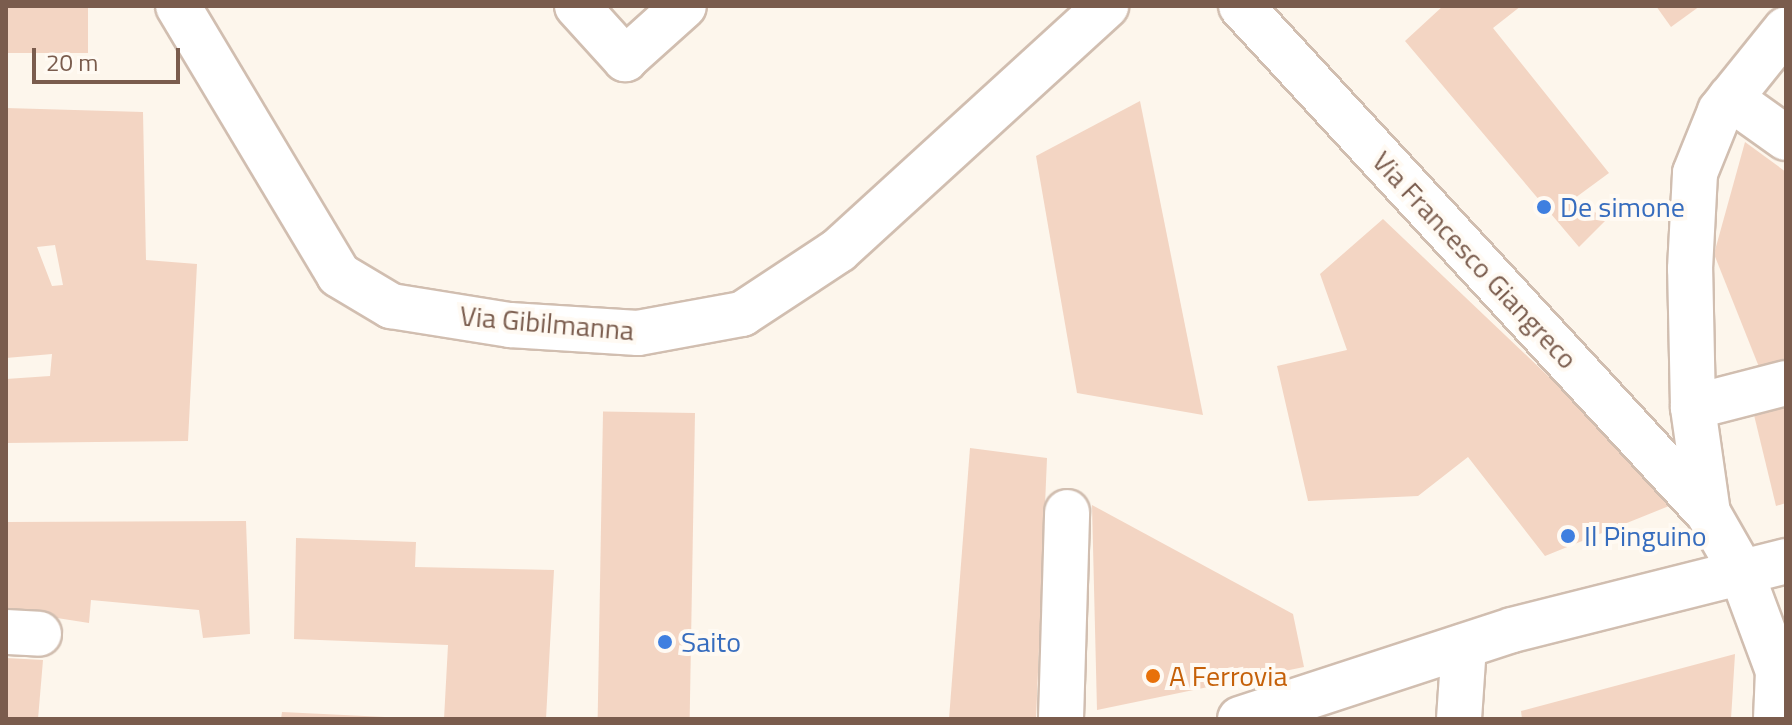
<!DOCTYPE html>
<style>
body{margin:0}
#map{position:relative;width:1792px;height:725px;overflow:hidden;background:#fdf6ec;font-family:"Titillium Web",sans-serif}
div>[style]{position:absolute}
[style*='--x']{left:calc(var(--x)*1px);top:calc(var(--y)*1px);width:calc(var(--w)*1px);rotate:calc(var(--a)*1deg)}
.building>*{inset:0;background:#f3d5c3;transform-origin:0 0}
.roads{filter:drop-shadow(2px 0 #d1beb0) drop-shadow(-2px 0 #d1beb0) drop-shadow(0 2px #d1beb0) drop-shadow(0 -2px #d1beb0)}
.minor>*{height:44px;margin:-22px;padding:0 22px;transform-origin:22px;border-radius:22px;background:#fff}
.secondary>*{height:44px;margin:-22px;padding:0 22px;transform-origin:22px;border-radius:22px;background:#fff}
.dots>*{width:22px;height:22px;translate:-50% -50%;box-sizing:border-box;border:4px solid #fffaf3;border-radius:50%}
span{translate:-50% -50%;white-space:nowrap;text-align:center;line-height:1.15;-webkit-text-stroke:8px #fffaf3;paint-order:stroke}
.shop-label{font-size:28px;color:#366cbe}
.left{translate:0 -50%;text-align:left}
.street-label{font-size:28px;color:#7a5c4d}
.food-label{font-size:28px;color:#c56008}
.frame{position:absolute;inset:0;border:8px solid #7a5c4d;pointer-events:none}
.scale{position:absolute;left:32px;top:48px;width:148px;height:36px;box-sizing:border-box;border:4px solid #7a5c4d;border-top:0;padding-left:10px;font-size:24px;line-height:28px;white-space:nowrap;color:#7a5c4d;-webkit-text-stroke:6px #fffaf3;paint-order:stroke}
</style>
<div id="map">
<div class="building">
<div style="left:6px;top:6px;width:82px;height:47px"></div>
<div style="clip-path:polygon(1443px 6px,1521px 6px,1493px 28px,1609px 173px,1575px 198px,1606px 220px,1579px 247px,1405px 41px)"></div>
<div style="clip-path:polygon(1656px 6px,1700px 6px,1671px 27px)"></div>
<div style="clip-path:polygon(1140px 101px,1203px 415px,1077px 393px,1036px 156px)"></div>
<div style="clip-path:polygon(evenodd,6px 108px,143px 112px,146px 260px,197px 264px,188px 441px,6px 443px,6px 379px,50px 376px,52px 354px,6px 358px,6px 108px,55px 245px,63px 285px,52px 286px,37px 247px,55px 245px)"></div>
<div style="clip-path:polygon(1745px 142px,1786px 172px,1786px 365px,1759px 367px,1714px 254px)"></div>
<div style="clip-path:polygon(1383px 219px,1566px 393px,1669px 506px,1545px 556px,1468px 457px,1418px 496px,1308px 501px,1277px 366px,1347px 350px,1320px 274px)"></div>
<div style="clip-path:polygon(1786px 406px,1786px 503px,1776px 506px,1754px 415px)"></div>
<div style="left:695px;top:413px;width:306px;height:92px;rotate:91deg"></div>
<div style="clip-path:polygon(970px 448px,1047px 458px,1036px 719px,949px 719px)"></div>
<div style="clip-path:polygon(1092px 505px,1293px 614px,1304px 667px,1097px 710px)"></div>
<div style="clip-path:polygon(246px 521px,250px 634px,203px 638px,199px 610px,91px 600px,89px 623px,6px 610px,6px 522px)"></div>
<div style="clip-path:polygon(296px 538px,416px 542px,415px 567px,554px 570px,546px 719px,444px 719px,448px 645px,294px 639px)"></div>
<div style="clip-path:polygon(1735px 654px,1731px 719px,1522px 719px,1521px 711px)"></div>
<div style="clip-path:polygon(6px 658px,43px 660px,38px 719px,6px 719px)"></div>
<div style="clip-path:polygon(282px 712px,385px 717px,385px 719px,281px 719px)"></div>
</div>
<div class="roads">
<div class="minor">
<div style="--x:178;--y:6;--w:313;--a:59.1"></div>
<div style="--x:339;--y:275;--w:61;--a:30.8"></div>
<div style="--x:391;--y:306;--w:121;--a:9.1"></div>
<div style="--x:510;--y:325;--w:128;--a:3.6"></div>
<div style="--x:638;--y:333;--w:106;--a:-10.4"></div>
<div style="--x:742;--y:314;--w:116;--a:-33.4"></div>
<div style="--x:839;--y:250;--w:362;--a:-42.4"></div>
<div style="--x:577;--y:6;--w:72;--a:47.8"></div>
<div style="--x:625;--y:59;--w:79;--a:-41.9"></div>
<div style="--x:1241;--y:6;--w:689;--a:47.35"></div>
<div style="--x:1730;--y:98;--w:69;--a:35.5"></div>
<div style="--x:1693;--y:407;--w:96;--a:-14.5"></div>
<div style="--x:6;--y:632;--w:33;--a:3"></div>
<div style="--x:1061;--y:719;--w:207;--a:-88.3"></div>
<div style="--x:1459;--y:719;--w:73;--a:-86.1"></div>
<div style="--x:1776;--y:719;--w:48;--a:-87.6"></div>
<div style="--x:1778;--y:671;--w:109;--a:-110.4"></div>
<div style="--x:1740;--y:569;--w:64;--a:-119.7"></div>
<div style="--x:1708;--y:513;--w:107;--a:-98.1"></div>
<div style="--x:1693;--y:407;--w:138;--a:-91.2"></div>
<div style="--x:1690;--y:269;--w:96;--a:-87"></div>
<div style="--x:1695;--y:173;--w:67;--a:-68"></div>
<div style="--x:1720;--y:111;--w:105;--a:-51.2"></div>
</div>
<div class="secondary">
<div style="--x:1240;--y:719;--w:286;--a:-18.1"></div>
<div style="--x:1512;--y:630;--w:283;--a:-14.1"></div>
</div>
</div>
<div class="dots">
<div style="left:1544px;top:207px;background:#3f7fe0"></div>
<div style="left:1568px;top:536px;background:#3f7fe0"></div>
<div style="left:665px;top:642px;background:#3f7fe0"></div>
<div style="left:1153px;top:676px;background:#e8710a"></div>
</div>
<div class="shop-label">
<span class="left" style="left:1560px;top:207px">De simone</span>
<span class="left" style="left:1584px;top:536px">Il Pinguino</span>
<span class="left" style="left:681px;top:642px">Saito</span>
</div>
<div class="street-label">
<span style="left:1475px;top:260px;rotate:47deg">Via Francesco Giangreco</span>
<span style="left:547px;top:323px;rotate:5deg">Via Gibilmanna</span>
</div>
<div class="food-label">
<span class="left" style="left:1169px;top:676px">A Ferrovia</span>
</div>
<div class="frame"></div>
<div class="scale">20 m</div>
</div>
